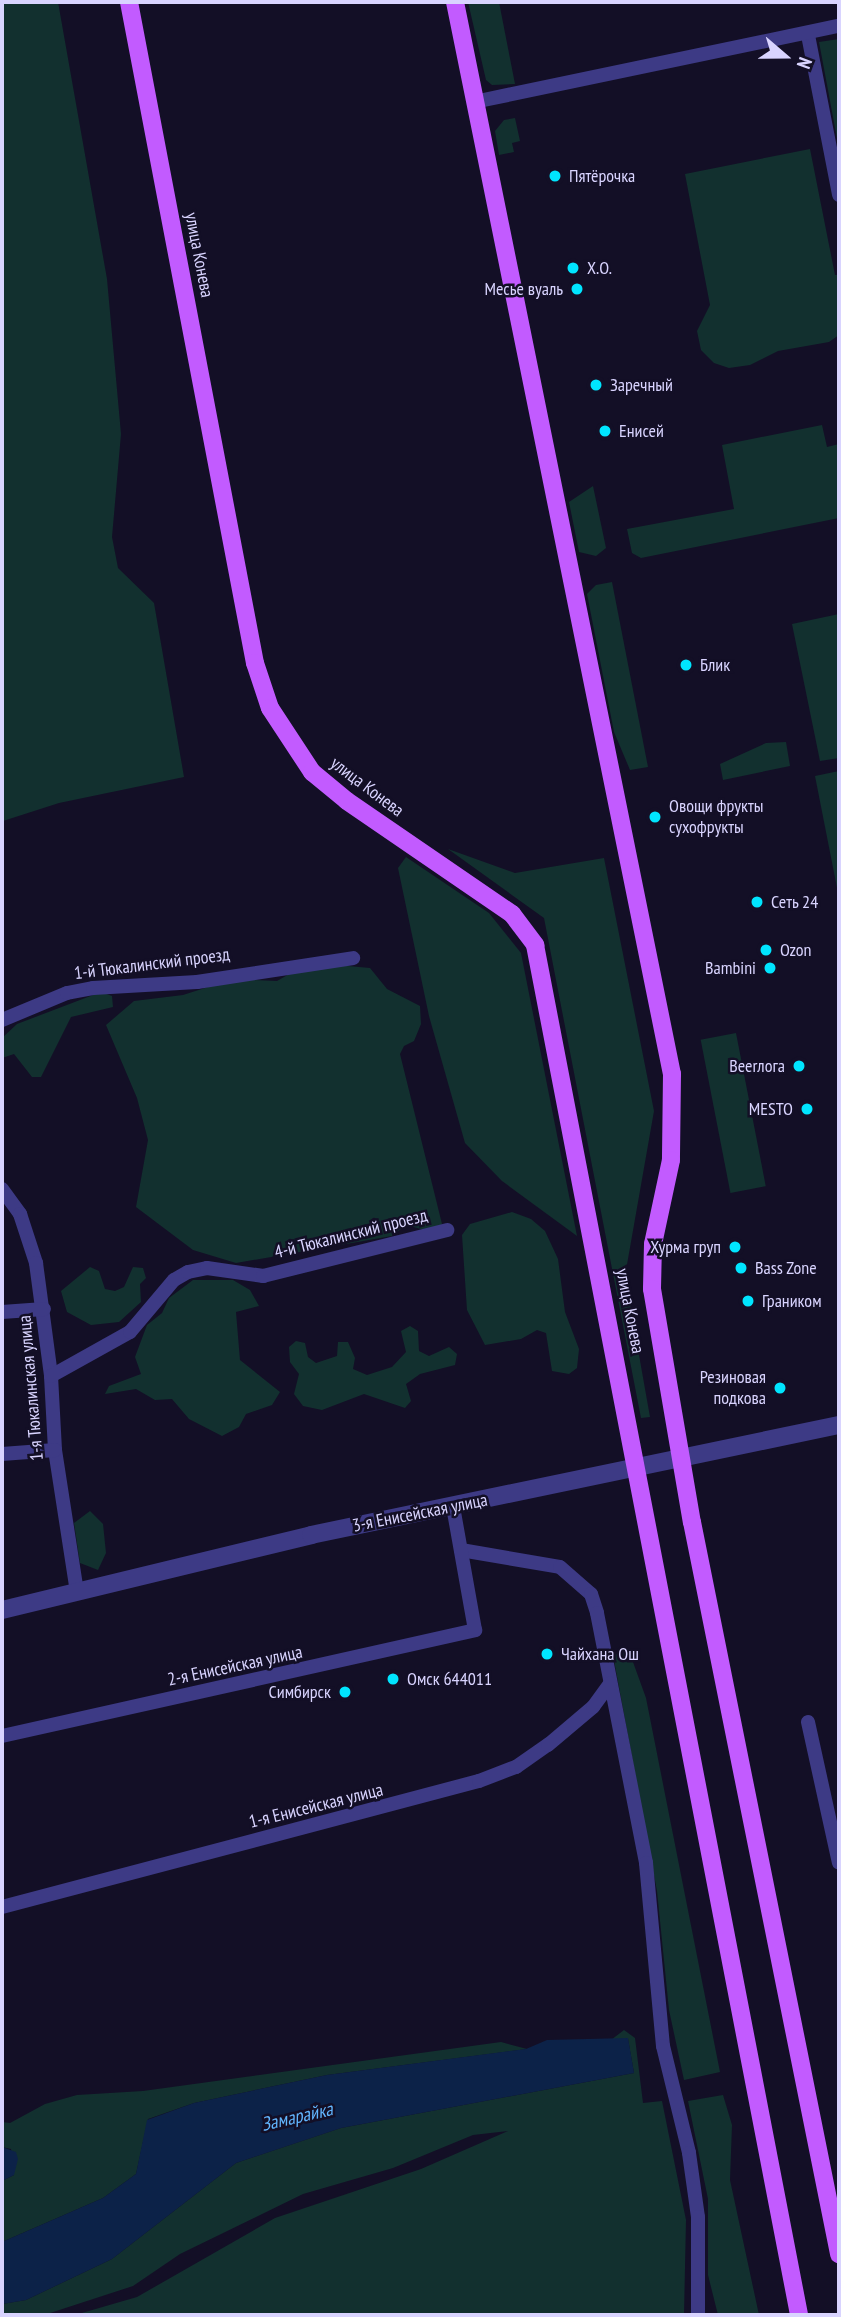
<!DOCTYPE html>
<meta charset="utf-8">
<style>
body{margin:0}
#map{position:relative;width:841px;height:2317px;overflow:hidden;background:#130f26;font-family:"PT Sans Narrow",sans-serif}
div>[style]{position:absolute}
[style*='--x']{left:calc(var(--x)*1px);top:calc(var(--y)*1px);width:calc(var(--w)*1px);rotate:calc(var(--a)*1deg)}
.green>*{inset:0;background:#12302f;transform-origin:0 0}
.water>*{inset:0;background:#0c2248}
.minor>*{height:14px;margin:-7px;padding:0 7px;transform-origin:7px;border-radius:7px;background:#3d3a85}
.tertiary>*{height:18px;margin:-9px;padding:0 9px;transform-origin:9px;border-radius:9px;background:#3d3a85}
.primary>*{height:18px;margin:-9px;padding:0 9px;transform-origin:9px;border-radius:9px;background:#c25bff}
.dots>*{width:19px;height:19px;translate:-50% -50%;box-sizing:border-box;border:4px solid #130f26;border-radius:50%}
span{translate:-50% -50%;white-space:nowrap;text-align:center;line-height:1.15;-webkit-text-stroke:5px #130f26;paint-order:stroke}
.poi-label{font-size:18px;color:#d9d4ff}
.left{translate:0 -50%;text-align:left}
.right{translate:-100% -50%;text-align:right}
.street-label{font-size:18px;color:#d9d4ff}
.water-label{font-size:19px;color:#62b6ff;font-style:italic}
.frame{position:absolute;inset:0;border:4px solid #d9d4ff;pointer-events:none}
.north{position:absolute;left:750px;top:21px;width:70px;height:70px;-webkit-text-stroke:5px #130f26;paint-order:stroke;rotate:110deg;font-size:19px;font-weight:700;line-height:28px;text-align:center;color:#d9d4ff}
.north::after{content:'';display:block;margin:auto;width:24px;height:32px;background:#d9d4ff;clip-path:polygon(50% 0,100% 100%,50% 72%,0 100%)}
</style>
<div id="map">
<div class="green">
<div style="clip-path:polygon(2px 2px,58px 2px,107px 279px,121px 434px,112px 537px,118px 568px,154px 603px,184px 777px,59px 803px,3px 821px)"></div>
<div style="clip-path:polygon(468px 2px,499px 2px,515px 84px,492px 85px,486px 80px)"></div>
<div style="clip-path:polygon(839px 39px,839px 149px,819px 42px)"></div>
<div style="clip-path:polygon(515px 118px,520px 141px,512px 143px,514px 152px,499px 155px,495px 131px,504px 120px)"></div>
<div style="clip-path:polygon(810px 149px,835px 275px,839px 275px,839px 335px,829px 342px,778px 351px,750px 365px,729px 368px,714px 363px,701px 350px,697px 331px,710px 305px,685px 174px)"></div>
<div style="clip-path:polygon(822px 425px,827px 447px,839px 444px,839px 518px,641px 558px,632px 553px,627px 529px,734px 509px,722px 445px)"></div>
<div style="clip-path:polygon(593px 486px,606px 548px,596px 556px,579px 552px,569px 502px)"></div>
<div style="clip-path:polygon(612px 582px,648px 767px,630px 770px,614px 732px,587px 594px,596px 585px)"></div>
<div style="clip-path:polygon(839px 614px,839px 758px,820px 761px,792px 624px)"></div>
<div style="clip-path:polygon(786px 742px,790px 766px,723px 780px,720px 764px,766px 743px)"></div>
<div style="clip-path:polygon(839px 771px,839px 898px,815px 776px)"></div>
<div style="clip-path:polygon(448px 849px,515px 873px,604px 858px,654px 1111px,625px 1276px,650px 1417px,641px 1418px,544px 918px)"></div>
<div style="clip-path:polygon(406px 857px,489px 913px,521px 953px,577px 1236px,502px 1181px,465px 1143px,429px 1016px,398px 868px)"></div>
<div style="clip-path:polygon(337px 965px,370px 968px,387px 989px,420px 1006px,421px 1024px,414px 1041px,404px 1046px,400px 1054px,442px 1224px,432px 1232px,406px 1225px,392px 1236px,236px 1263px,193px 1250px,136px 1207px,148px 1140px,137px 1098px,106px 1025px,134px 1001px,183px 995px,233px 979px,277px 981px,298px 969px)"></div>
<div style="clip-path:polygon(101px 992px,112px 996px,113px 1007px,71px 1017px,41px 1077px,32px 1077px,14px 1054px,2px 1058px,2px 1038px,17px 1024px)"></div>
<div style="left:736px;top:1033px;width:156px;height:36px;rotate:79deg"></div>
<div style="clip-path:polygon(512px 1212px,531px 1219px,545px 1231px,558px 1259px,565px 1312px,579px 1349px,577px 1368px,569px 1374px,552px 1371px,546px 1333px,537px 1330px,521px 1339px,485px 1345px,467px 1310px,462px 1235px,470px 1224px)"></div>
<div style="clip-path:polygon(90px 1267px,99px 1271px,105px 1289px,115px 1291px,124px 1287px,133px 1267px,143px 1268px,146px 1278px,140px 1284px,141px 1302px,119px 1322px,91px 1325px,67px 1312px,61px 1291px)"></div>
<div style="clip-path:polygon(193px 1280px,233px 1280px,250px 1290px,259px 1306px,236px 1312px,240px 1360px,280px 1392px,272px 1405px,246px 1414px,239px 1427px,222px 1436px,189px 1419px,172px 1399px,155px 1400px,136px 1389px,105px 1394px,109px 1386px,141px 1374px,135px 1357px,147px 1325px,162px 1313px,169px 1298px)"></div>
<div style="clip-path:polygon(410px 1326px,418px 1331px,419px 1351px,429px 1356px,449px 1347px,457px 1354px,455px 1365px,420px 1374px,406px 1384px,411px 1401px,405px 1408px,364px 1394px,322px 1410px,303px 1406px,294px 1394px,299px 1374px,290px 1362px,289px 1347px,296px 1341px,305px 1343px,308px 1357px,316px 1363px,337px 1356px,338px 1342px,348px 1342px,355px 1358px,353px 1369px,367px 1375px,392px 1367px,406px 1352px,401px 1331px)"></div>
<div style="clip-path:polygon(90px 1511px,103px 1524px,106px 1553px,98px 1570px,80px 1563px,74px 1523px)"></div>
<div style="clip-path:polygon(629px 1651px,646px 1698px,720px 2072px,684px 2080px,669px 2010px,657px 1891px,613px 1655px)"></div>
<div style="clip-path:polygon(624px 2030px,635px 2038px,643px 2103px,662px 2101px,686px 2220px,684px 2315px,75px 2315px,137px 2297px,275px 2218px,421px 2169px,508px 2131px,473px 2135px,393px 2168px,303px 2194px,180px 2254px,133px 2286px,44px 2315px,2px 2315px,2px 2304px,26px 2300px,112px 2259px,236px 2163px,341px 2128px,634px 2073px,628px 2039px,611px 2040px)"></div>
<div style="clip-path:polygon(501px 2042px,527px 2049px,327px 2075px,194px 2103px,148px 2119px,136px 2174px,103px 2198px,2px 2242px,2px 2181px,14px 2175px,11px 2149px,2px 2147px,2px 2122px,10px 2123px,45px 2104px,77px 2095px,143px 2091px)"></div>
<div style="clip-path:polygon(723px 2095px,732px 2125px,730px 2180px,759px 2315px,718px 2315px,708px 2275px,708px 2199px,688px 2101px)"></div>
</div>
<div class="water">
<div style="clip-path:polygon(628px 2038px,634px 2073px,341px 2128px,236px 2163px,112px 2259px,26px 2300px,2px 2304px,2px 2242px,103px 2198px,136px 2174px,147px 2120px,194px 2103px,327px 2075px,526px 2049px,547px 2040px)"></div>
<div style="clip-path:polygon(2px 2147px,16px 2152px,18px 2159px,14px 2175px,2px 2181px)"></div>
</div>
<div class="minor">
<div style="--x:808;--y:35;--w:163;--a:79"></div>
<div style="--x:474;--y:102;--w:373;--a:-11.8"></div>
<div style="--x:2;--y:1020;--w:70;--a:-22.6"></div>
<div style="--x:67;--y:993;--w:26;--a:-11"></div>
<div style="--x:93;--y:988;--w:104;--a:-3.3"></div>
<div style="--x:197;--y:982;--w:158;--a:-8.7"></div>
<div style="--x:2;--y:1189;--w:31;--a:54"></div>
<div style="--x:20;--y:1214;--w:52;--a:71.9"></div>
<div style="--x:36;--y:1263;--w:114;--a:82.4"></div>
<div style="--x:51;--y:1376;--w:74;--a:86.9"></div>
<div style="--x:55;--y:1450;--w:144;--a:81.2"></div>
<div style="--x:2;--y:1312;--w:42;--a:-4.1"></div>
<div style="--x:51;--y:1376;--w:90;--a:-29.1"></div>
<div style="--x:130;--y:1332;--w:68;--a:-49.8"></div>
<div style="--x:174;--y:1280;--w:16;--a:-30"></div>
<div style="--x:188;--y:1272;--w:19;--a:-12"></div>
<div style="--x:207;--y:1268;--w:57;--a:8.1"></div>
<div style="--x:263;--y:1276;--w:190;--a:-14"></div>
<div style="--x:2;--y:1454;--w:53;--a:-4.3"></div>
<div style="--x:461;--y:1550;--w:100;--a:9.7"></div>
<div style="--x:560;--y:1567;--w:41;--a:41.1"></div>
<div style="--x:591;--y:1594;--w:20;--a:72"></div>
<div style="--x:597;--y:1613;--w:255;--a:78.9"></div>
<div style="--x:646;--y:1863;--w:184;--a:84.7"></div>
<div style="--x:663;--y:2046;--w:110;--a:76.3"></div>
<div style="--x:689;--y:2153;--w:65;--a:82"></div>
<div style="--x:698;--y:2217;--w:98;--a:90"></div>
<div style="--x:808;--y:1722;--w:144;--a:77.6"></div>
<div style="--x:2;--y:1736;--w:485;--a:-12.6"></div>
<div style="--x:475;--y:1630;--w:126;--a:-100.1"></div>
<div style="--x:2;--y:1907;--w:493;--a:-14.8"></div>
<div style="--x:479;--y:1781;--w:40;--a:-21"></div>
<div style="--x:516;--y:1767;--w:39;--a:-35"></div>
<div style="--x:548;--y:1745;--w:59;--a:-40.2"></div>
<div style="--x:593;--y:1707;--w:29;--a:-54"></div>
</div>
<div class="tertiary">
<div style="--x:2;--y:1610;--w:318;--a:-13.6"></div>
<div style="--x:311;--y:1535;--w:539;--a:-11.77"></div>
</div>
<div class="primary">
<div style="--x:129;--y:2;--w:673;--a:79.21"></div>
<div style="--x:255;--y:663;--w:47;--a:71.6"></div>
<div style="--x:270;--y:708;--w:77;--a:56.7"></div>
<div style="--x:312;--y:772;--w:45;--a:39.6"></div>
<div style="--x:347;--y:801;--w:200;--a:34.4"></div>
<div style="--x:512;--y:914;--w:39;--a:53"></div>
<div style="--x:535;--y:945;--w:1395;--a:79.09"></div>
<div style="--x:455;--y:2;--w:1094;--a:78.56"></div>
<div style="--x:672;--y:1074;--w:86;--a:90.7"></div>
<div style="--x:671;--y:1160;--w:86;--a:102.1"></div>
<div style="--x:653;--y:1244;--w:45;--a:91.3"></div>
<div style="--x:652;--y:1289;--w:236;--a:80.3"></div>
<div style="--x:692;--y:1522;--w:747;--a:78.64"></div>
</div>
<div class="dots">
<div style="left:555px;top:176px;background:#00e5ff"></div>
<div style="left:573px;top:268px;background:#00e5ff"></div>
<div style="left:577px;top:289px;background:#00e5ff"></div>
<div style="left:596px;top:385px;background:#00e5ff"></div>
<div style="left:605px;top:431px;background:#00e5ff"></div>
<div style="left:686px;top:665px;background:#00e5ff"></div>
<div style="left:655px;top:817px;background:#00e5ff"></div>
<div style="left:757px;top:902px;background:#00e5ff"></div>
<div style="left:766px;top:950px;background:#00e5ff"></div>
<div style="left:770px;top:968px;background:#00e5ff"></div>
<div style="left:799px;top:1066px;background:#00e5ff"></div>
<div style="left:807px;top:1109px;background:#00e5ff"></div>
<div style="left:735px;top:1247px;background:#00e5ff"></div>
<div style="left:741px;top:1268px;background:#00e5ff"></div>
<div style="left:748px;top:1301px;background:#00e5ff"></div>
<div style="left:780px;top:1388px;background:#00e5ff"></div>
<div style="left:547px;top:1654px;background:#00e5ff"></div>
<div style="left:393px;top:1679px;background:#00e5ff"></div>
<div style="left:345px;top:1692px;background:#00e5ff"></div>
</div>
<div class="poi-label">
<span class="left" style="left:569px;top:176px">Пятёрочка</span>
<span class="left" style="left:587px;top:268px">X.O.</span>
<span class="right" style="left:563px;top:289px">Месье вуаль</span>
<span class="left" style="left:610px;top:385px">Заречный</span>
<span class="left" style="left:619px;top:431px">Енисей</span>
<span class="left" style="left:700px;top:665px">Блик</span>
<span class="left" style="left:669px;top:817px">Овощи фрукты<br>сухофрукты</span>
<span class="left" style="left:771px;top:902px">Сеть 24</span>
<span class="left" style="left:780px;top:950px">Ozon</span>
<span class="right" style="left:756px;top:968px">Bambini</span>
<span class="right" style="left:785px;top:1066px">Beerлога</span>
<span class="right" style="left:793px;top:1109px">MESTO</span>
<span class="right" style="left:721px;top:1247px">Хурма груп</span>
<span class="left" style="left:755px;top:1268px">Bass Zone</span>
<span class="left" style="left:762px;top:1301px">Граником</span>
<span class="right" style="left:766px;top:1388px">Резиновая<br>подкова</span>
<span class="left" style="left:561px;top:1654px">Чайхана Ош</span>
<span class="left" style="left:407px;top:1679px">Омск 644011</span>
<span class="right" style="left:331px;top:1692px">Симбирск</span>
</div>
<div class="street-label">
<span style="left:199px;top:255px;rotate:79deg">улица Конева</span>
<span style="left:367px;top:787px;rotate:37deg">улица Конева</span>
<span style="left:152px;top:964px;rotate:-7deg">1-й Тюкалинский проезд</span>
<span style="left:351px;top:1234px;rotate:-14deg">4-й Тюкалинский проезд</span>
<span style="left:630px;top:1311px;rotate:79deg">улица Конева</span>
<span style="left:31px;top:1388px;rotate:-95deg">1-я Тюкалинская улица</span>
<span style="left:420px;top:1513px;rotate:-11deg">3-я Енисейская улица</span>
<span style="left:235px;top:1666px;rotate:-12deg">2-я Енисейская улица</span>
<span style="left:316px;top:1806px;rotate:-14deg">1-я Енисейская улица</span>
</div>
<div class="water-label">
<span style="left:297px;top:2117px;rotate:-13deg">Замарайка</span>
</div>
<div class="frame"></div>
<div class="north">N</div>
</div>
